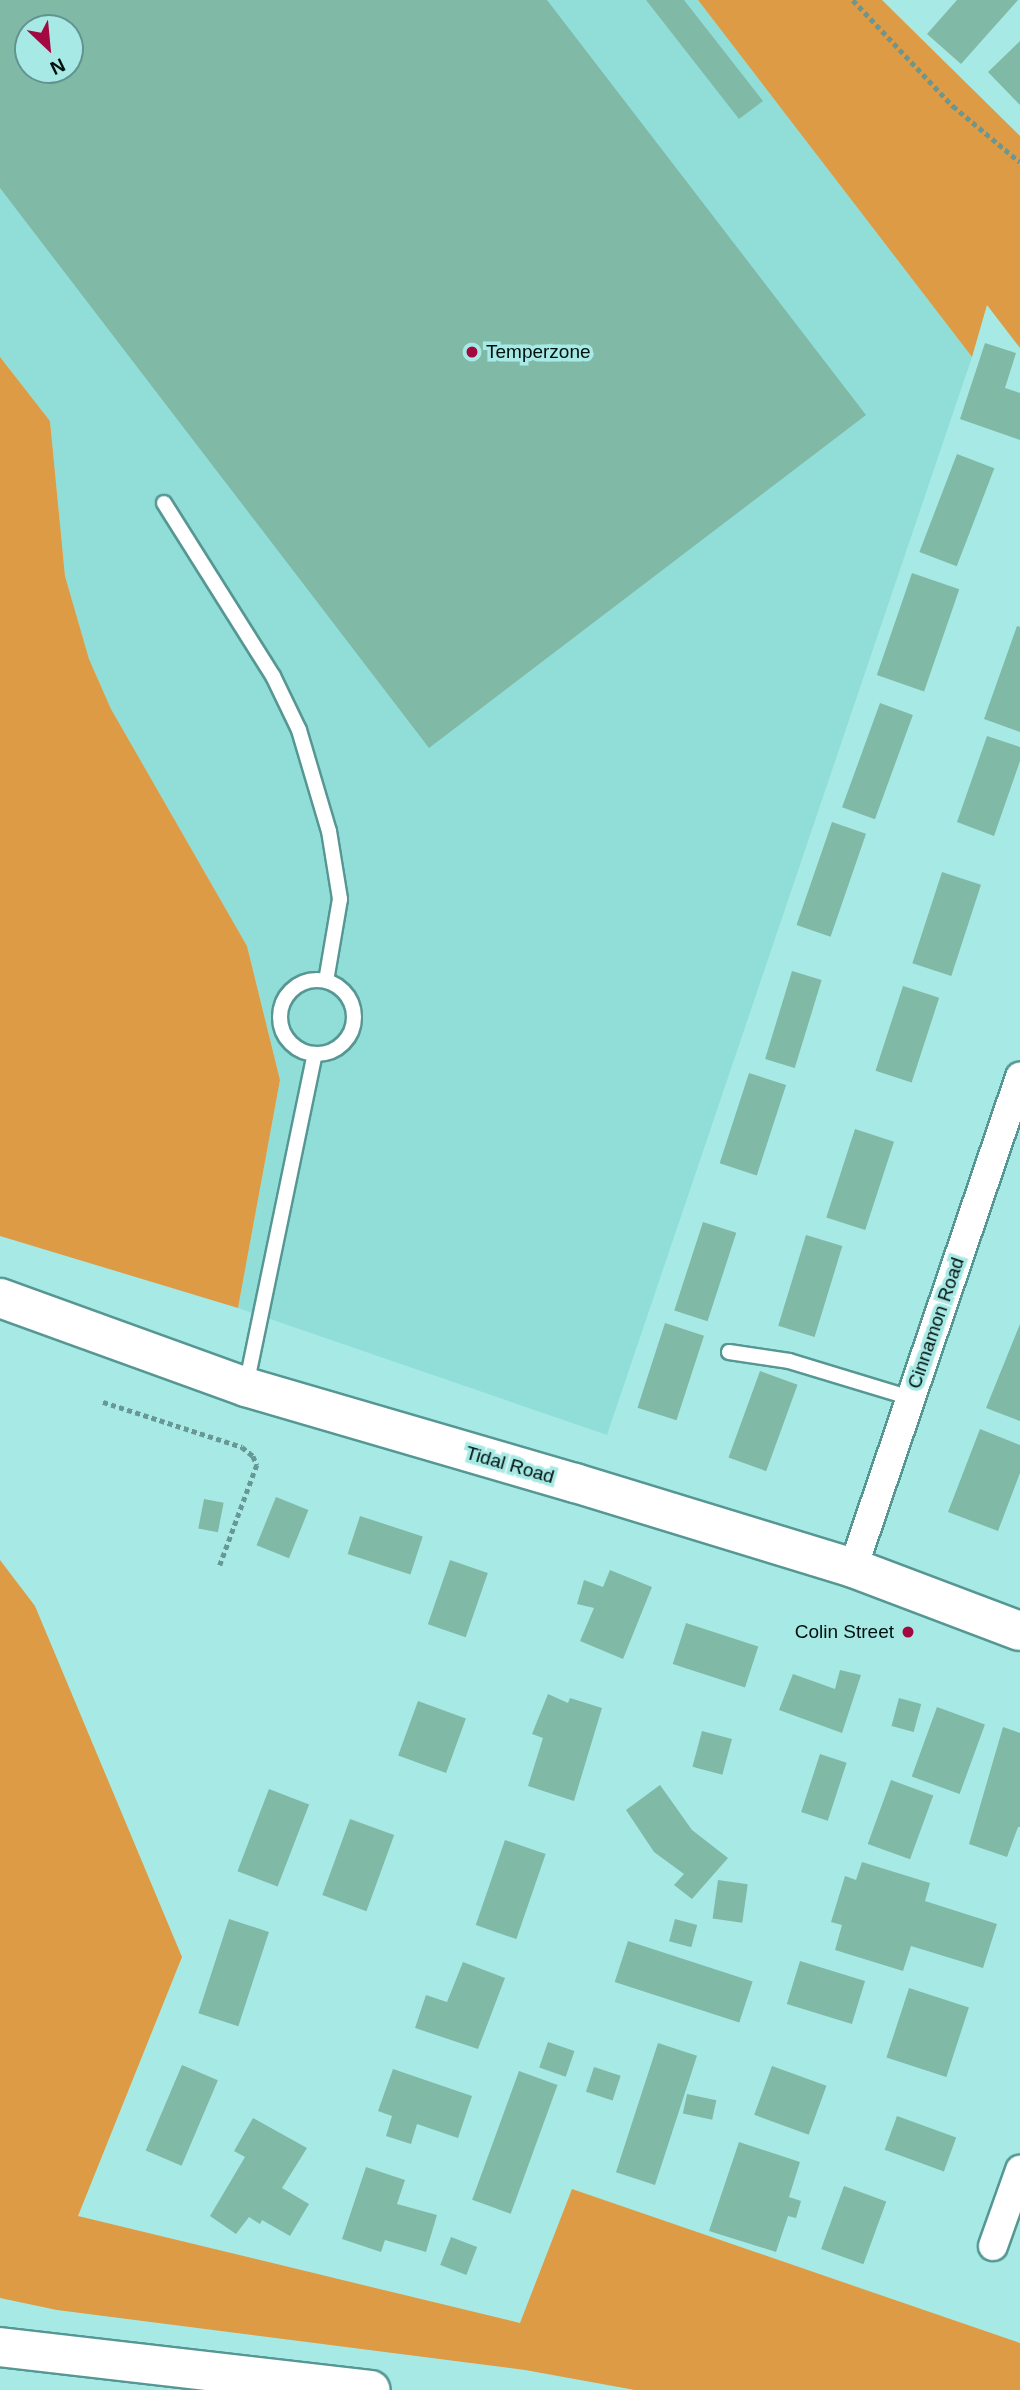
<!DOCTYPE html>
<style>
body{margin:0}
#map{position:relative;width:1020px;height:2390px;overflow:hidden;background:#a7eae5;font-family:Helvetica,sans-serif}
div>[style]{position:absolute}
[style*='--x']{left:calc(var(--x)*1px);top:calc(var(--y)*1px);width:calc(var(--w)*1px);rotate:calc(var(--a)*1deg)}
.built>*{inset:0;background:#91ded8}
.green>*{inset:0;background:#dd9b46}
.building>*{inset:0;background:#80b9a5;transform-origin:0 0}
.path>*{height:4.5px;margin-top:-2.25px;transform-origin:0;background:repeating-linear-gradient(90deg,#689895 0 5px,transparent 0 8.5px)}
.roads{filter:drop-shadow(2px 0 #569793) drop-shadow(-2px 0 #569793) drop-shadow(0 2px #569793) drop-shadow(0 -2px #569793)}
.lane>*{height:14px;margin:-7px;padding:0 7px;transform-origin:7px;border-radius:7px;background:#fff}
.lane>.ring{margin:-7px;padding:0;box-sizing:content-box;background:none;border:14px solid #fff;border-radius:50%}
.street>*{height:28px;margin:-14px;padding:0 14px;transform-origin:14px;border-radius:14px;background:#fff}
.secondary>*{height:38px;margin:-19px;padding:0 19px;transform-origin:19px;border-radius:19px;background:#fff}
.highway>*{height:38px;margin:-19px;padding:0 19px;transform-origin:19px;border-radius:19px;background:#fff}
.dots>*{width:19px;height:19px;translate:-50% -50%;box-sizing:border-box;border:4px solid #a7eae5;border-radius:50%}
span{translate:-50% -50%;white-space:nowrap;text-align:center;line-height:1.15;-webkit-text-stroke:7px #a7eae5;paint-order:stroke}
.poi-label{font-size:19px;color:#00100f}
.left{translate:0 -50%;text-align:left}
.right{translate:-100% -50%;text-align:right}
.street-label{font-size:19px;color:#00100f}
.north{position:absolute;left:14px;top:14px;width:70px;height:70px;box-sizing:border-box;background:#a7eae5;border:2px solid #64938f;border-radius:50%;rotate:154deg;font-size:19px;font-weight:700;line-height:28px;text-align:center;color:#00100f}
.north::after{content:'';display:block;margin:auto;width:24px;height:32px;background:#a30840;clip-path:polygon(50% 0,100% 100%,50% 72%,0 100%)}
</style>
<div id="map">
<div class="built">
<div style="clip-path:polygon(evenodd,0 0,698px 0,972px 357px,607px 1435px,238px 1308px,280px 1080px,247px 946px,111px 709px,89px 659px,65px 576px,50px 421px,0 357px,0 0,28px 28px,70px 28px,70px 70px,28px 70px,28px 28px)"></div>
</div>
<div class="green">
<div style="clip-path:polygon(698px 0,882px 0,1020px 136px,1020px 348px,987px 305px,972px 357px)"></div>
<div style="clip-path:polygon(0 357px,50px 421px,65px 576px,89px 659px,111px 709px,247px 946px,280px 1080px,238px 1308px,0 1236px)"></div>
<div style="clip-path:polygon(0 1560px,35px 1606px,182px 1957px,78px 2216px,520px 2323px,572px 2189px,1020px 2343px,1020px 2390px,635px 2390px,525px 2370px,57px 2310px,0 2298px)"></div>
</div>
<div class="building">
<div style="clip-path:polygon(evenodd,0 0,547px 0,866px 415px,429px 748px,0 188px,0 0,28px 28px,70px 28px,70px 70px,28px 70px,28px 28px)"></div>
<div style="clip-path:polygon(646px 0,684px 0,763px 101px,739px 119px)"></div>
<div style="clip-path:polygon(957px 0,1018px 0,961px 64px,927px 34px)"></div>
<div style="clip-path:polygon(1020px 41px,1020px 105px,988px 72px)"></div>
<div style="clip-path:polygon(985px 343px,1016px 353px,1005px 388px,1020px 393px,1020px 440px,960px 419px)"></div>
<div style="left:957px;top:454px;width:40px;height:105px;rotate:21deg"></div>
<div style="left:912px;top:573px;width:50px;height:108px;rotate:19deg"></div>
<div style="clip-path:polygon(1017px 626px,1020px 627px,1020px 732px,984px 719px)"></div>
<div style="left:880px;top:703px;width:35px;height:111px;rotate:20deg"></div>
<div style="clip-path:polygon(987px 736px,1020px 747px,1020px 761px,994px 836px,957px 822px)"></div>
<div style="left:832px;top:822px;width:36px;height:109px;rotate:19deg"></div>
<div style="left:942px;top:872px;width:41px;height:96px;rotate:18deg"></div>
<div style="left:792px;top:971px;width:31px;height:92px;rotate:17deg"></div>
<div style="left:903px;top:986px;width:38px;height:89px;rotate:18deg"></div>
<div style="left:749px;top:1073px;width:39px;height:95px;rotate:18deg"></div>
<div style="left:855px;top:1129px;width:41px;height:93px;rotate:18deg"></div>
<div style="left:703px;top:1222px;width:35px;height:93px;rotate:18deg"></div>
<div style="left:806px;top:1235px;width:38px;height:95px;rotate:17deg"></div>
<div style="left:665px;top:1323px;width:41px;height:89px;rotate:18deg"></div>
<div style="clip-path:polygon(1020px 1324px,1020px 1421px,986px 1408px)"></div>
<div style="left:760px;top:1371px;width:40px;height:92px;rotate:20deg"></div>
<div style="clip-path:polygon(980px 1429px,1020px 1445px,1020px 1473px,998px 1531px,948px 1512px)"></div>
<div style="left:276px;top:1497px;width:35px;height:52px;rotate:22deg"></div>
<div style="left:204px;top:1499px;width:20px;height:30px;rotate:11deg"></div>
<div style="left:360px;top:1516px;width:66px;height:40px;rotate:18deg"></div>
<div style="left:450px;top:1560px;width:40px;height:68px;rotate:19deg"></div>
<div style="clip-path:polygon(610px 1570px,652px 1587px,623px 1659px,580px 1641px,594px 1608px,577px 1604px,584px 1580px,603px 1587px)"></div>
<div style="left:686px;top:1623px;width:76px;height:43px;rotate:18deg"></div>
<div style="clip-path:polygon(840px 1670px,861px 1675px,842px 1733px,779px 1710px,793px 1674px,835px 1689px)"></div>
<div style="clip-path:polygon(548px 1694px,568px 1703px,570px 1698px,602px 1708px,574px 1801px,528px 1786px,543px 1738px,532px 1734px)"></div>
<div style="left:899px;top:1698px;width:23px;height:29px;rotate:15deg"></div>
<div style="left:418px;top:1701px;width:51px;height:58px;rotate:20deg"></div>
<div style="left:937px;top:1707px;width:51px;height:74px;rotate:20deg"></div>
<div style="clip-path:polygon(1003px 1727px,1020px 1733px,1020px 1827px,1018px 1827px,1007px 1857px,969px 1844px)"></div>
<div style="left:702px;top:1731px;width:31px;height:37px;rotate:15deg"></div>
<div style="left:820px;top:1754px;width:28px;height:61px;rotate:18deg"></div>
<div style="left:891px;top:1780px;width:45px;height:68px;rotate:20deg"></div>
<div style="clip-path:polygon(660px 1785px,692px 1830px,728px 1858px,692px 1899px,674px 1885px,684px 1874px,654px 1852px,626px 1810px)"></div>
<div style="left:269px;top:1789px;width:43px;height:88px;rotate:21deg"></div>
<div style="left:350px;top:1819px;width:47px;height:81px;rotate:20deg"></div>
<div style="left:505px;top:1840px;width:43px;height:90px;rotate:19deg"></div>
<div style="clip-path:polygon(862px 1862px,930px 1883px,925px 1901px,997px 1924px,983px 1968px,911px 1946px,903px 1971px,835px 1950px,842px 1925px,831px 1922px,845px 1876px,856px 1880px)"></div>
<div style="left:718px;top:1880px;width:30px;height:39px;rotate:8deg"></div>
<div style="left:229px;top:1919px;width:42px;height:99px;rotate:18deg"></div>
<div style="left:675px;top:1919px;width:23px;height:23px;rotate:15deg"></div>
<div style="left:628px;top:1941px;width:131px;height:43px;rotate:18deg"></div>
<div style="left:800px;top:1961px;width:68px;height:45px;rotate:17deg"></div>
<div style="clip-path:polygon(463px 1962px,505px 1978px,478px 2049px,415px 2028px,426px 1995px,447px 2002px)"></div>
<div style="left:909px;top:1988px;width:63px;height:73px;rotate:18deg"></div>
<div style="left:548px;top:2042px;width:28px;height:27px;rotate:19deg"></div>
<div style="left:658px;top:2043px;width:41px;height:136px;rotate:18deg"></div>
<div style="left:182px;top:2065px;width:39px;height:93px;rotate:23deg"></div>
<div style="left:772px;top:2066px;width:58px;height:52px;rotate:20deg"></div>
<div style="left:594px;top:2067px;width:28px;height:26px;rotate:18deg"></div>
<div style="clip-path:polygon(393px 2069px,472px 2096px,458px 2138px,417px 2124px,411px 2144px,386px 2136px,392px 2116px,378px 2111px)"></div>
<div style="left:519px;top:2071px;width:41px;height:137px;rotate:20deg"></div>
<div style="left:687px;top:2094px;width:30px;height:20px;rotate:12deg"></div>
<div style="left:897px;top:2116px;width:63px;height:36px;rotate:20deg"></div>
<div style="clip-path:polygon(253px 2118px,307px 2148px,282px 2188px,309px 2204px,290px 2236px,262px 2220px,260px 2224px,249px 2217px,236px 2234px,210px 2216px,245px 2157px,234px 2151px)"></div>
<div style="clip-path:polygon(739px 2142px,800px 2162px,789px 2197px,801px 2201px,796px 2218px,788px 2216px,776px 2252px,709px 2231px)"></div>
<div style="clip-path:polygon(366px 2167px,405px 2180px,397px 2204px,437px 2215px,426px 2252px,385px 2240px,381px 2252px,342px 2239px)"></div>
<div style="left:844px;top:2186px;width:45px;height:67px;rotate:20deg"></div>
<div style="left:451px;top:2237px;width:28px;height:30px;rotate:21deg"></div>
</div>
<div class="path">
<div style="--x:853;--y:0;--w:146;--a:46.7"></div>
<div style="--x:953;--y:106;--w:87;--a:39.9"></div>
<div style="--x:103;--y:1402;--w:146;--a:17.9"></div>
<div style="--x:242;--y:1447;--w:14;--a:39"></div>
<div style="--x:253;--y:1456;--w:10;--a:66"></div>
<div style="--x:257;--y:1465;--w:107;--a:110.3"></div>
</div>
<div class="roads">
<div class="lane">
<div style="--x:164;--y:503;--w:204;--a:57.8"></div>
<div style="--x:273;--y:676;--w:60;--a:64.3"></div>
<div style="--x:299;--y:730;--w:105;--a:73.5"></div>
<div style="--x:329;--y:831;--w:69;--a:80.8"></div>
<div style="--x:340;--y:899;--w:83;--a:99.7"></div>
<div class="ring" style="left:280px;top:980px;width:60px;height:60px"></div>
<div style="--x:729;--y:1352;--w:61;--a:8.5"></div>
<div style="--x:789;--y:1361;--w:127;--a:16.9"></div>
<div style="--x:246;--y:1386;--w:339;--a:-78.3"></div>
</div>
<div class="street">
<div style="--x:853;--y:1568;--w:519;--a:-71.22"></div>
<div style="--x:993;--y:2246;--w:81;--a:-70.4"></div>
</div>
<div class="secondary">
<div style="--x:0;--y:1298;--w:262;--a:19.9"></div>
<div style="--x:246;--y:1387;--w:343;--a:16.3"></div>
<div style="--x:575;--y:1483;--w:291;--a:17"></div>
<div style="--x:853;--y:1568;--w:178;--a:20.7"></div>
</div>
<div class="highway">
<div style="--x:0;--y:2347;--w:373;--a:6.6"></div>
</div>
</div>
<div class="dots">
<div style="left:472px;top:352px;background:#a30840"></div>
<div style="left:908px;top:1632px;background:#a30840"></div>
</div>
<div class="poi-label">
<span class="left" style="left:486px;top:352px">Temperzone</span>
<span class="right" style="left:894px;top:1632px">Colin Street</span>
</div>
<div class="street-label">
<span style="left:936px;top:1323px;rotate:-71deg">Cinnamon Road</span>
<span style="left:510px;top:1465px;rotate:16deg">Tidal Road</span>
</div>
<div class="north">N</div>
</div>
